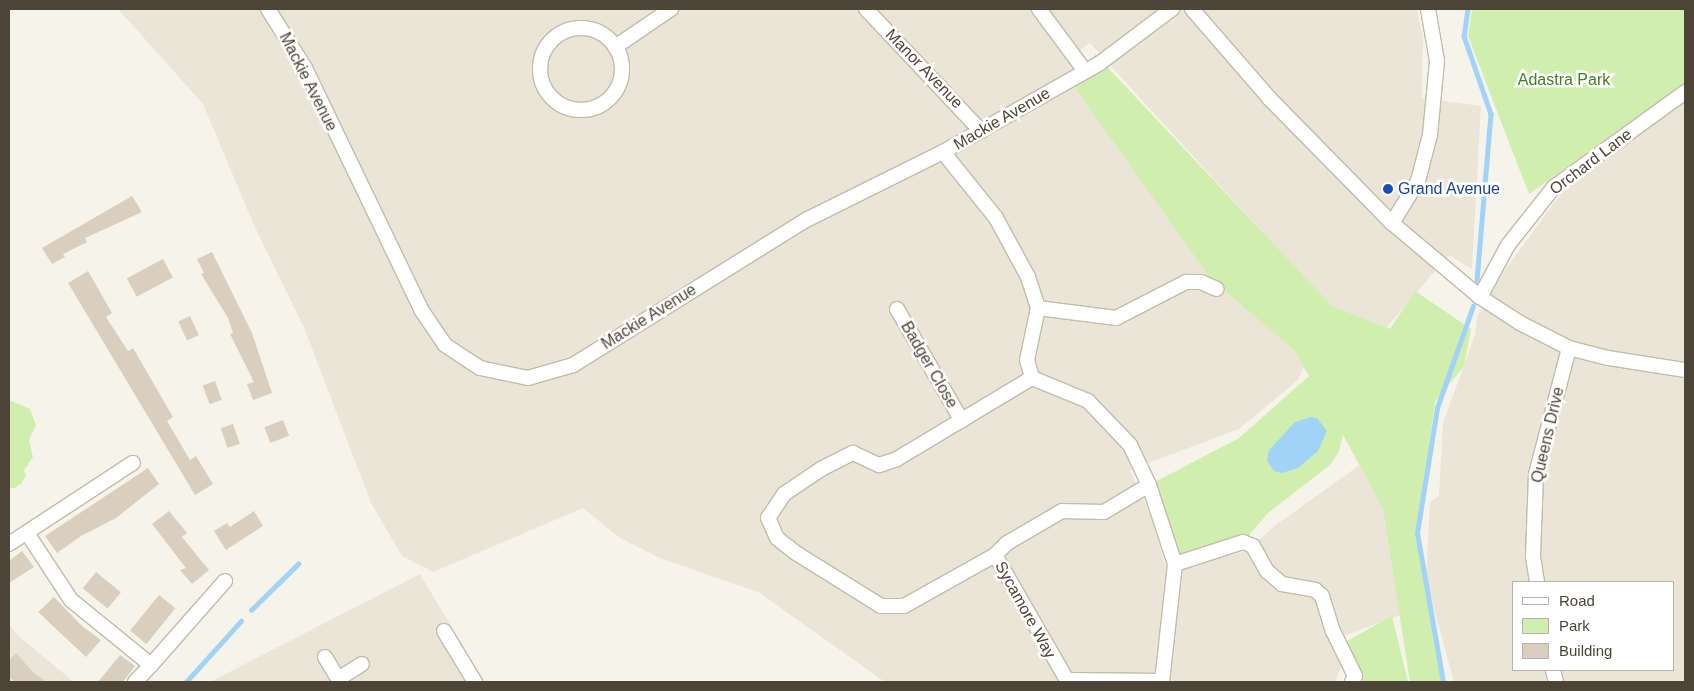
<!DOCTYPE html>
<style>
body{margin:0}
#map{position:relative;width:1694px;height:691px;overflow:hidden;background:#f6f3ea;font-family:Arial,sans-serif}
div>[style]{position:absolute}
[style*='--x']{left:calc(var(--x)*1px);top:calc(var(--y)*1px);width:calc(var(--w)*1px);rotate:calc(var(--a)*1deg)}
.residential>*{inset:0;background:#ebe5d7}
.green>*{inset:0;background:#d0efaf}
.water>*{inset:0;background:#a1d3f9}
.stream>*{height:4.5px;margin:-2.25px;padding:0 2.25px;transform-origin:2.25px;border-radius:2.25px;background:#a1d3f9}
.building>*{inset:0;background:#dacfbe;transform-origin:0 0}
.roads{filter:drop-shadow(1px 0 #c3bbab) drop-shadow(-1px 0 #c3bbab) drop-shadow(0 1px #c3bbab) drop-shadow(0 -1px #c3bbab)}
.minor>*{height:14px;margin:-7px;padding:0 7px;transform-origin:7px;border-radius:7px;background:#fff}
.minor>.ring{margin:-7px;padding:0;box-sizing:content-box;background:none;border:14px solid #fff;border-radius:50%}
.dots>*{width:14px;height:14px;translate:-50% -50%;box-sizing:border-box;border:2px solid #fff;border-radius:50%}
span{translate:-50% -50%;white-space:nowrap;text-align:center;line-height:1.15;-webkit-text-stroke:5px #fff;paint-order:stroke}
.street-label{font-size:16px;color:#4c4437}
.park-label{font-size:16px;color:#428021}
.transit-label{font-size:16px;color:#164399}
.left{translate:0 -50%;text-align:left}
.frame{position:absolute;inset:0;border:10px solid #4c4437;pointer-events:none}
.legend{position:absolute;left:1512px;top:581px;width:162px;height:90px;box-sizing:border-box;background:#fff;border:1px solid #b7b4af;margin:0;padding:6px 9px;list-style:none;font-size:15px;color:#4c4437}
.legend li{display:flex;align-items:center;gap:10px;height:25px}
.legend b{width:25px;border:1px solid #b7b4af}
</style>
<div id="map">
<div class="residential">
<div style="clip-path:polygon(118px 9px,1417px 9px,1423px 39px,1422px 98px,1481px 106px,1472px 269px,1449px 255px,1380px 335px,1336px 313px,1090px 43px,1071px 57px,1307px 360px,1298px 380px,1239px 429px,1130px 470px,1151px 517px,1167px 571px,1247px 551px,1273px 527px,1361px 464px,1385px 506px,1403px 614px,1330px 641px,1342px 665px,1335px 682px,885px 682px,760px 593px,660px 558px,620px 538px,583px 508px,433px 572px,402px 556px,371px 503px,305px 330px,253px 223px,203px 104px)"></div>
<div style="clip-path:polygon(evenodd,1685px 101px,1685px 682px,1454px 682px,1426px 580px,1430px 502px,1439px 496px,1443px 423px,1475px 335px,1477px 317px,1491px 289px,1565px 188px,1685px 101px,1513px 582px,1673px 582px,1673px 670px,1513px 670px,1513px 582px)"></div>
<div style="clip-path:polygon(420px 574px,484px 682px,210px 682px)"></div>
<div style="clip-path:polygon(9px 623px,16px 634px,74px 682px,9px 682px)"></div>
</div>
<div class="green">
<div style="clip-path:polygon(1472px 9px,1685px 9px,1685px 83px,1529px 194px,1468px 36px)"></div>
<div style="clip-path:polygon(1095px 54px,1332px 306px,1390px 329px,1415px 291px,1471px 329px,1464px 366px,1435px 402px,1417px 533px,1443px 682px,1410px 682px,1383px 508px,1343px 435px,1339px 451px,1330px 465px,1268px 513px,1243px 542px,1175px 564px,1149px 485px,1239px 438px,1309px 376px,1295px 351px,1210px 278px,1075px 88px)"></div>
<div style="clip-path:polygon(9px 400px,30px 409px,36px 425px,29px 440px,33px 457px,24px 470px,26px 475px,21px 484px,15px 488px,9px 488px)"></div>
<div style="clip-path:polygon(1392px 616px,1408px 682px,1352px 682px,1340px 645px)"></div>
</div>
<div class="water">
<div style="clip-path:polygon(1311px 417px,1317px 418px,1327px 431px,1318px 451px,1298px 468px,1282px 473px,1274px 471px,1267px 461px,1269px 450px,1295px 422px)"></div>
</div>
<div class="stream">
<div style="--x:1468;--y:9;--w:27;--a:98"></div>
<div style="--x:1464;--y:36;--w:83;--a:70.9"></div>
<div style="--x:1491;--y:114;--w:167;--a:94.8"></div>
<div style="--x:251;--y:610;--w:66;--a:-44.4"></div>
<div style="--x:186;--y:682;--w:82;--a:-48"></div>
<div style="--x:1443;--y:682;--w:151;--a:-99.9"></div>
<div style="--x:1417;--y:533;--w:127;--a:-80.9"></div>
<div style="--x:1437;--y:408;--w:108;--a:-70.6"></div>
</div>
<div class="building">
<div style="clip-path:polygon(132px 196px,142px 212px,85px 238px,87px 242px,63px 254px,65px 257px,52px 264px,42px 248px)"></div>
<div style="clip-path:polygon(212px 252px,252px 333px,272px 393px,253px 400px,247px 384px,254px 382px,230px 334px,233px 333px,228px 318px,201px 274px,204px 273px,197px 259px)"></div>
<div style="left:163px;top:259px;width:21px;height:41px;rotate:62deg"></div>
<div style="clip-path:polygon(88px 271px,112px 313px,106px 317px,128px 351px,133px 348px,173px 417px,167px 421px,190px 460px,196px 456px,213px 484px,195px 495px,68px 283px)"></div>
<div style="left:190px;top:316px;width:21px;height:13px;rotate:65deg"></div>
<div style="left:215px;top:381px;width:20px;height:13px;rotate:70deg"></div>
<div style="left:283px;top:420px;width:17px;height:20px;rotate:69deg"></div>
<div style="left:233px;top:424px;width:21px;height:13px;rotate:71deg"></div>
<div style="clip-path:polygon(148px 468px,159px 484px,116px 518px,81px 536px,57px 553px,45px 536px)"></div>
<div style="clip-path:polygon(169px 511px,187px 533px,182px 537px,209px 570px,192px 584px,180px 570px,186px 568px,152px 524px)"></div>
<div style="clip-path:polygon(254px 511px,263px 526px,226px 550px,214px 531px,227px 523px,230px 527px)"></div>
<div style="clip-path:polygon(22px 551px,34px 567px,9px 583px,9px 561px)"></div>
<div style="left:96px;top:572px;width:32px;height:21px;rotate:39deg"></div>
<div style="left:159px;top:595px;width:21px;height:46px;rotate:39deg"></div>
<div style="clip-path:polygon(54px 597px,82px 626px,101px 640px,86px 657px,38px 612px)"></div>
<div style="clip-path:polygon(16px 653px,32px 671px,46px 682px,15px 682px,9px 677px,9px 660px)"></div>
<div style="clip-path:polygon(120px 655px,135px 666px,123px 682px,98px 682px)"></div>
</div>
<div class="roads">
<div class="minor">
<div style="--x:268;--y:9;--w:70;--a:57.9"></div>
<div style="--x:305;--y:68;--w:270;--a:64.3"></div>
<div style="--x:422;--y:311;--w:41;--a:55.9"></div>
<div style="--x:445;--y:345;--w:42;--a:33.3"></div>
<div style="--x:480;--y:368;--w:49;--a:11.8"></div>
<div style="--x:528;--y:378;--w:47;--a:-16.1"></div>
<div style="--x:573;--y:365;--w:277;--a:-31.9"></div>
<div style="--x:808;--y:219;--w:151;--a:-26.4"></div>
<div style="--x:943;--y:152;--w:180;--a:-29.5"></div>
<div style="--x:1100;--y:63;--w:90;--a:-36.9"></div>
<div style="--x:866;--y:9;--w:168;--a:46.7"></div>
<div style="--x:1039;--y:9;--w:77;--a:53.4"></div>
<div style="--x:1192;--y:9;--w:119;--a:49.1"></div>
<div style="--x:1270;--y:99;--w:174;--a:45.5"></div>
<div style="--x:1392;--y:223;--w:115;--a:40.1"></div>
<div style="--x:1480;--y:297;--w:48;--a:33"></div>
<div style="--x:1520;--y:323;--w:55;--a:27"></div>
<div style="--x:1569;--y:348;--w:40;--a:14.4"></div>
<div style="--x:1608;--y:358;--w:78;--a:8.9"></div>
<div class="ring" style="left:540px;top:28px;width:68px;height:68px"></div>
<div style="--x:615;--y:47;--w:68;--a:-34.2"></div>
<div style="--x:943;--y:152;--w:85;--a:51.2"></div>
<div style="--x:996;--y:218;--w:67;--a:61.5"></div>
<div style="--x:1028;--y:277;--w:33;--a:72"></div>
<div style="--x:1038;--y:308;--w:53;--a:101.9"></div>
<div style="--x:1027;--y:360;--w:19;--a:74"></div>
<div style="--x:1032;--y:378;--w:61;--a:22.3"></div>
<div style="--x:1088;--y:401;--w:61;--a:46.3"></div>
<div style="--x:1130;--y:445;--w:44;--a:64.6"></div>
<div style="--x:1149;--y:485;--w:83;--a:71.8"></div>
<div style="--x:1175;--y:564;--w:119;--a:96.3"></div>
<div style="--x:1392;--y:223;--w:49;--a:-58.2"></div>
<div style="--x:1418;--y:181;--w:48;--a:-75.4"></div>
<div style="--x:1430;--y:135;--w:74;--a:-84.6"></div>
<div style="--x:1437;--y:61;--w:53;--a:-99.8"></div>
<div style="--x:1480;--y:297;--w:59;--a:-61.7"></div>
<div style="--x:1508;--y:245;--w:74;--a:-51.6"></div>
<div style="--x:1554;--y:187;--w:162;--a:-35.9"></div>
<div style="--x:1038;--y:308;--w:79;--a:7.3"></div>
<div style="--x:1116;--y:318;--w:79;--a:-27.2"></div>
<div style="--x:1186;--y:282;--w:15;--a:0"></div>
<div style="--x:1201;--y:282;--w:17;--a:24"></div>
<div style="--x:897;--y:309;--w:129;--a:59.9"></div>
<div style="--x:1149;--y:485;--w:52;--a:149"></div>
<div style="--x:1104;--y:512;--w:42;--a:-178.6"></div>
<div style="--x:1062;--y:511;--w:64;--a:149.8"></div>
<div style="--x:1007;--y:543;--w:17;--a:135"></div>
<div style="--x:995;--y:555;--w:144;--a:60.1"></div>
<div style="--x:1067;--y:680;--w:95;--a:0.6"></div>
<div style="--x:27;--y:533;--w:80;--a:56.7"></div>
<div style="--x:71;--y:600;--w:103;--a:39.1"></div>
<div style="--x:151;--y:665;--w:112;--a:-48.6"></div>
<div style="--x:9;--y:544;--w:148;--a:-33.2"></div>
<div style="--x:995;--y:555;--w:104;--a:150.7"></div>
<div style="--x:904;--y:606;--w:23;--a:180"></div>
<div style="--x:881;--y:606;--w:100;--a:-148.1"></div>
<div style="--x:796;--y:553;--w:24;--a:-142"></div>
<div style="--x:777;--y:538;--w:22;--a:-114"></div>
<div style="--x:768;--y:518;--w:29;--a:-56"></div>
<div style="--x:784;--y:494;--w:45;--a:-34"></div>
<div style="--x:821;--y:469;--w:36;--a:-27"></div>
<div style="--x:853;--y:453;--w:29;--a:25"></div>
<div style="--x:879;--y:465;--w:19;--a:-18"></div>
<div style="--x:897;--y:459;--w:157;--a:-31"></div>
<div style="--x:1175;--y:564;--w:71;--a:-17.9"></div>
<div style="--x:1243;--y:542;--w:11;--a:22"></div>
<div style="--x:1253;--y:546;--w:29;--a:61"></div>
<div style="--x:1267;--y:571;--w:20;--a:41"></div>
<div style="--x:1282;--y:584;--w:34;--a:10"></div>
<div style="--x:1315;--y:590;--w:9;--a:41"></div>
<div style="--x:1322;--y:596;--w:37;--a:73"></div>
<div style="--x:1333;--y:631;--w:50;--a:63.9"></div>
<div style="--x:1355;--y:676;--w:7;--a:117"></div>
<div style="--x:1537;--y:582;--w:26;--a:-99"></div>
<div style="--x:1533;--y:556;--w:82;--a:-87.9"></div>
<div style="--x:1536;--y:474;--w:130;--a:-75.3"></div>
<div style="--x:444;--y:631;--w:60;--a:58.7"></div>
<div style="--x:325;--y:657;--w:29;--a:59"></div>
<div style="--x:1553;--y:670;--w:12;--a:76"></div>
<div style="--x:338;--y:679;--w:28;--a:-32"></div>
<div style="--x:135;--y:682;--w:23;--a:-47"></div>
</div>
</div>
<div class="dots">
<div style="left:1388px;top:189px;background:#1a4fb4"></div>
</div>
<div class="street-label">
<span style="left:924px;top:69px;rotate:46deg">Manor Avenue</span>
<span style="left:308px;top:82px;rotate:63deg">Mackie Avenue</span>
<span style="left:1002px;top:119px;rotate:-30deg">Mackie Avenue</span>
<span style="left:1591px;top:162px;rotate:-37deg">Orchard Lane</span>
<span style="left:649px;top:317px;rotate:-32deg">Mackie Avenue</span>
<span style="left:929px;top:365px;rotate:60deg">Badger Close</span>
<span style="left:1548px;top:435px;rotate:-77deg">Queens Drive</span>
<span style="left:1025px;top:610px;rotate:61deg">Sycamore Way</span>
</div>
<div class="park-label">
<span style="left:1564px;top:80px">Adastra Park</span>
</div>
<div class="transit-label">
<span class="left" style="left:1398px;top:189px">Grand Avenue</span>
</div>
<div class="frame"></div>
<ul class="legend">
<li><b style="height:6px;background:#fff"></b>Road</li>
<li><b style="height:14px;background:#d0efaf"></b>Park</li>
<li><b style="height:14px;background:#dacfbe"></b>Building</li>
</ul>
</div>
